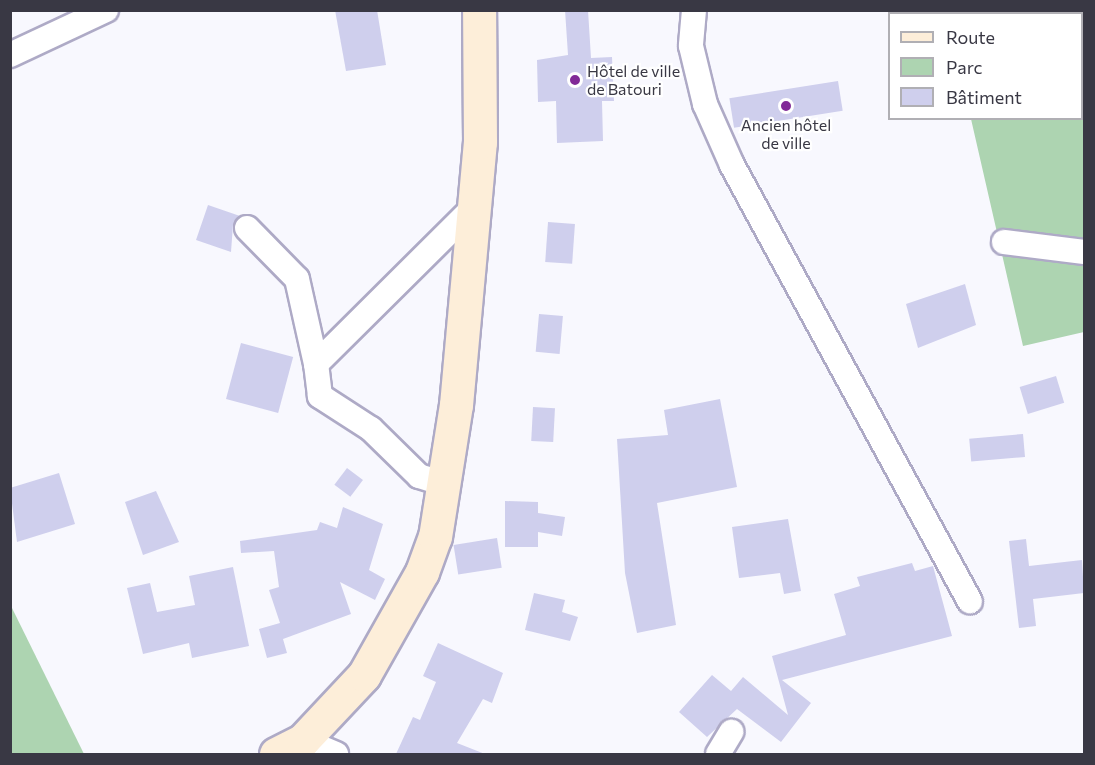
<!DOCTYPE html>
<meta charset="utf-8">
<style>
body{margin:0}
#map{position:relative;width:1095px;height:765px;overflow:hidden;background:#f8f8fe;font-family:Commissioner,sans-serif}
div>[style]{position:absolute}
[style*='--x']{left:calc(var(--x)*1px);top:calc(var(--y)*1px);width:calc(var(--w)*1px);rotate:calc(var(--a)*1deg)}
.green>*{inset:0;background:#add4b1}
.building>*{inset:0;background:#cfcfed;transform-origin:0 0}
.roads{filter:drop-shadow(2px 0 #aeaac6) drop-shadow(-2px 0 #aeaac6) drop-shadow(0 2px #aeaac6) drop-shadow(0 -2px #aeaac6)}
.street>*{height:24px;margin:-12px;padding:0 12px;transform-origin:12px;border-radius:12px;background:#fff}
.secondary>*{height:33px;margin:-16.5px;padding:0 16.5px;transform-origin:16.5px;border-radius:16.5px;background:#fdeed9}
.dots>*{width:16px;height:16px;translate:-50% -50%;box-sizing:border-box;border:3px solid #fff;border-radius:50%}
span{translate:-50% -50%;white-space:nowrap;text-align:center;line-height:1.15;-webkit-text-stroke:4.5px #fff;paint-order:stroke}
.poi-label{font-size:16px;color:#393844}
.left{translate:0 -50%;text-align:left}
.frame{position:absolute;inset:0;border:12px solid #393844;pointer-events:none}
.legend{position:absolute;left:888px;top:12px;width:195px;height:108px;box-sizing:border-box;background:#fff;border:2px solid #b0afb4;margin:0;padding:8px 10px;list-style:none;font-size:18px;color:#393844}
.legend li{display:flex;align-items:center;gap:12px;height:30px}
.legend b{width:30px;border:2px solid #b0afb4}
</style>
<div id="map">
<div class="green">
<div style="clip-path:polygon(947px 11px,1084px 11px,1084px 332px,1023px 346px,971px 119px,1082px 118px,1082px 14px)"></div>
<div style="clip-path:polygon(10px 606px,11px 606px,84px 754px,11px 754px)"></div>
</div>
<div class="building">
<div style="clip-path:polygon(335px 10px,377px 10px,386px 65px,346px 71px)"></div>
<div style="clip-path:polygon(565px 10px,588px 10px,591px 58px,612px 57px,614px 101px,602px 101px,603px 141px,557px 143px,556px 101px,538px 102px,537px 60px,568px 55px)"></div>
<div style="left:838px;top:81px;width:30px;height:110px;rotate:81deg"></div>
<div style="clip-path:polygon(208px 205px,240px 216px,233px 225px,231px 252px,196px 240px)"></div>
<div style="left:548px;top:222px;width:27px;height:40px;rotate:4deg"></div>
<div style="clip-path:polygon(965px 284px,976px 325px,918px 348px,906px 304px)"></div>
<div style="left:539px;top:314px;width:24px;height:38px;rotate:5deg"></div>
<div style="left:241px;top:343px;width:54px;height:58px;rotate:15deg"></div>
<div style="left:1056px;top:376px;width:28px;height:38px;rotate:73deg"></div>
<div style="clip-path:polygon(720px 399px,737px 487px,657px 503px,676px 625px,637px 633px,625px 573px,617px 439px,668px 435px,664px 410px)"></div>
<div style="left:533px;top:407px;width:22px;height:34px;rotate:3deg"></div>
<div style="left:1023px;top:434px;width:23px;height:54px;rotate:85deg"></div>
<div style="left:347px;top:468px;width:20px;height:21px;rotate:37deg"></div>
<div style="clip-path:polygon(59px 473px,75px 524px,17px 542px,10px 488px)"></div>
<div style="clip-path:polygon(156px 491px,179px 542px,143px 555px,125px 502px)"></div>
<div style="clip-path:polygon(505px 501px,538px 502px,538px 513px,565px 517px,562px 536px,538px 532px,538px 547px,505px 547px)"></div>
<div style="clip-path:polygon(343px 507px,383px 524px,369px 570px,385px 579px,375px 600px,340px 582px,351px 614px,283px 639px,287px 653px,267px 658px,259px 629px,280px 623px,269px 590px,279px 587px,274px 551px,241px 553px,240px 541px,317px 530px,320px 522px,337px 528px)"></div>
<div style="clip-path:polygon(788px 519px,801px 591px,784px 594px,780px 573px,739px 578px,732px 527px)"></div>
<div style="left:497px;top:538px;width:30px;height:44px;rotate:81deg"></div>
<div style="clip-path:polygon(1026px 539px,1029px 566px,1082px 560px,1084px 593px,1033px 599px,1036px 626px,1019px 628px,1009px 541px)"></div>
<div style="clip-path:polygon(912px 563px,915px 571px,933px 566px,952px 636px,782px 680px,811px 703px,781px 742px,737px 709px,707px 737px,679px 712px,712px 675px,731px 691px,743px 677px,788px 715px,772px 656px,846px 635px,834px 594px,860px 586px,857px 577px)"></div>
<div style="clip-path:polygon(233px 567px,249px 646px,192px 658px,189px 643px,143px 654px,127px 588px,150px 583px,157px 612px,195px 605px,189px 576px)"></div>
<div style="clip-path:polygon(534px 593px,565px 600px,562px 612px,578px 617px,570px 641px,525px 630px)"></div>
<div style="clip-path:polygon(438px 643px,503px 673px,492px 703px,483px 699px,457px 743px,485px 754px,396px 754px,413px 717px,420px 720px,436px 682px,423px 676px)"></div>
</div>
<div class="roads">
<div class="street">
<div style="--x:694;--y:10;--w:36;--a:95"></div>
<div style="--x:691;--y:46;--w:60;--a:76.4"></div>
<div style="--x:705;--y:104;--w:67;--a:66.1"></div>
<div style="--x:732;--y:165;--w:497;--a:61.4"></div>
<div style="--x:10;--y:55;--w:106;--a:-25.1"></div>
<div style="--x:247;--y:228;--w:71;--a:45.6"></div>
<div style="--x:297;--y:279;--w:87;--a:77.4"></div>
<div style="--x:1004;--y:242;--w:81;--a:7.1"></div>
<div style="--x:445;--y:484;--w:27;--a:-163"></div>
<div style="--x:419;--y:476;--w:67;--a:-135.6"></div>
<div style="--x:371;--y:429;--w:61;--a:-147.1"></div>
<div style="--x:320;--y:396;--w:32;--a:-97"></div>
<div style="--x:316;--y:364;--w:223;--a:-44.8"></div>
<div style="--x:303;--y:740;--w:36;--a:23"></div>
<div style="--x:718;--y:754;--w:26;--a:-59"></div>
</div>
<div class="secondary">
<div style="--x:276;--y:754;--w:30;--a:-27"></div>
<div style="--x:303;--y:740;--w:89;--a:-46.8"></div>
<div style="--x:364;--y:675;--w:118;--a:-60.6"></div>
<div style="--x:422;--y:572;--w:37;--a:-70"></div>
<div style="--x:435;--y:537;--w:134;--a:-81"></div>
<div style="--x:456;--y:405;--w:264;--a:-84.8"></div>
<div style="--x:480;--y:142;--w:132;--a:-90.4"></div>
</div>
</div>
<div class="dots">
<div style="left:575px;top:80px;background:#812997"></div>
<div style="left:786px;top:106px;background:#812997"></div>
</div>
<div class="poi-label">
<span class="left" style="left:587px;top:80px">Hôtel de ville<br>de Batouri</span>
<span style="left:786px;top:134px">Ancien hôtel<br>de ville</span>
</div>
<div class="frame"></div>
<ul class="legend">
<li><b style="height:8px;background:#fdeed9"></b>Route</li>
<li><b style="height:16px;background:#add4b1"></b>Parc</li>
<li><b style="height:16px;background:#cfcfed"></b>Bâtiment</li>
</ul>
</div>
